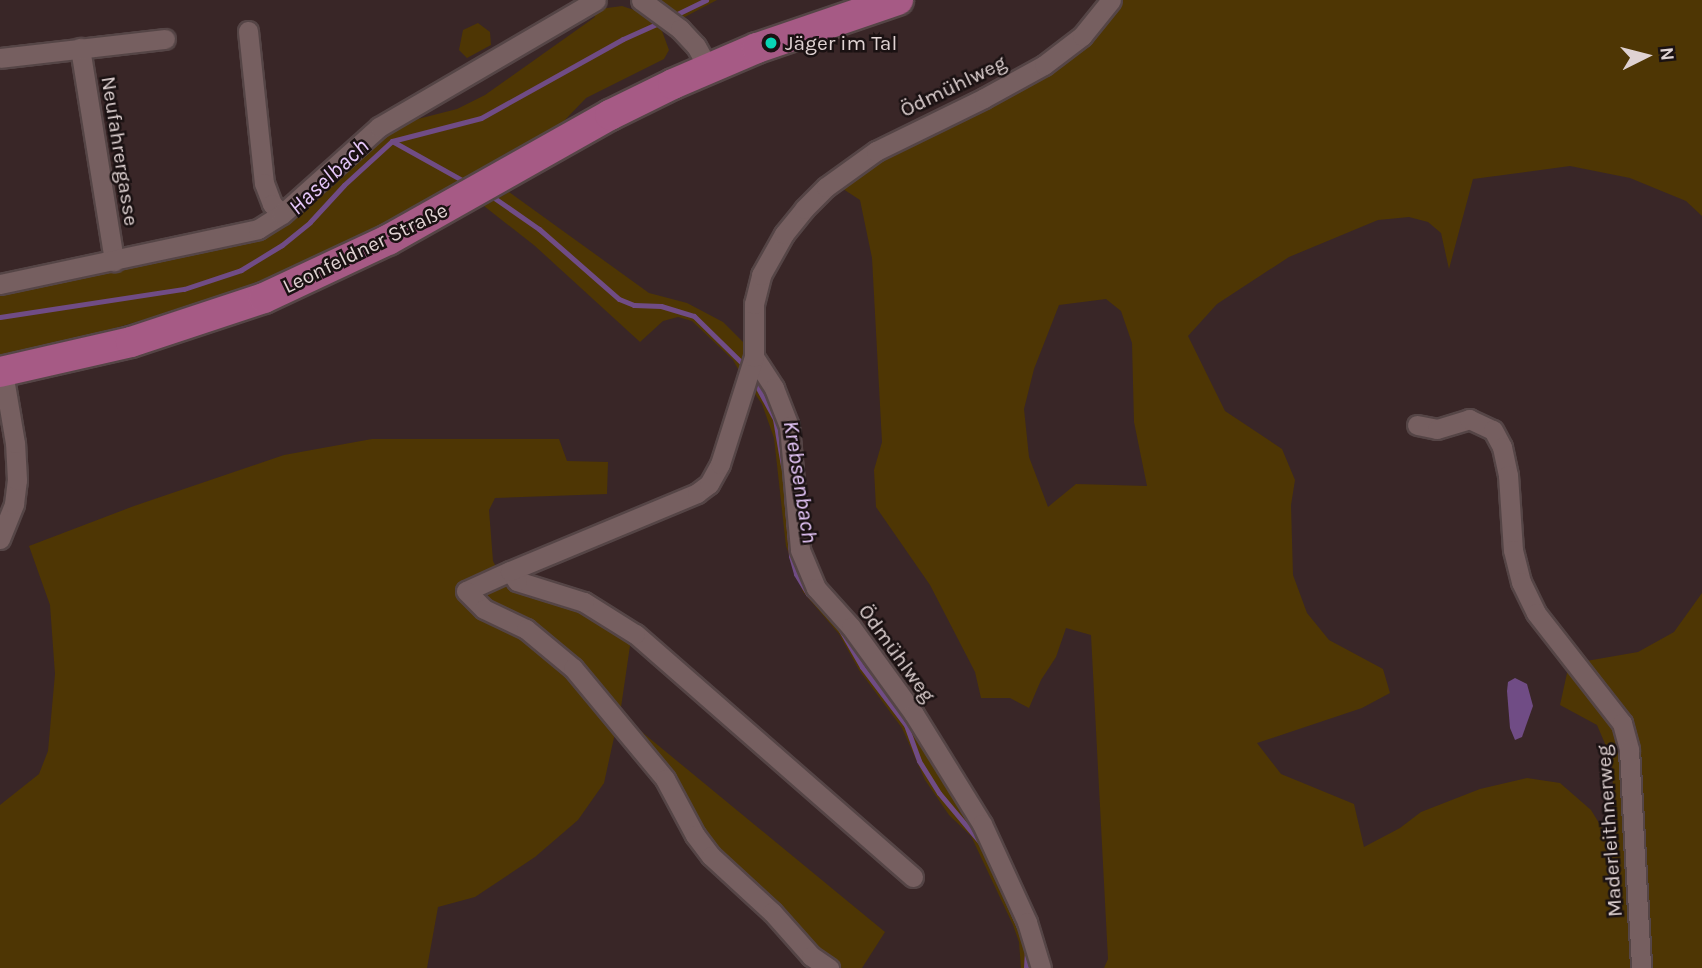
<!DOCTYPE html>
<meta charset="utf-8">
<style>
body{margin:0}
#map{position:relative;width:1702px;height:968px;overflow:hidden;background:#392627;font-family:Karla,sans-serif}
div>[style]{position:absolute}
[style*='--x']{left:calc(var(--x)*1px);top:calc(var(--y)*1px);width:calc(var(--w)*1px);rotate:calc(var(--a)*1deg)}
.green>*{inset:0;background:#4e3604}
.water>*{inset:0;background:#704c85}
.stream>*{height:5px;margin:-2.5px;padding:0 2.5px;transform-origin:2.5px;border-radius:2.5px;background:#704c85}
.roads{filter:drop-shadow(2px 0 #554546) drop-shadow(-2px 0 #554546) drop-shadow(0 2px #554546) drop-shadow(0 -2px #554546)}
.minor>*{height:19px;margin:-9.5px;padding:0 9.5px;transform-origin:9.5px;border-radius:9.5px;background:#765f60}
.primary>*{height:30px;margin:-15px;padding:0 15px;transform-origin:15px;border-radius:15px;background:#a65a85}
.dots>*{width:19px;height:19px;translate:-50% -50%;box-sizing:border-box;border:4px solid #1a1112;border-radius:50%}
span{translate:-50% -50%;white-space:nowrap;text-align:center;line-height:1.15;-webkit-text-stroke:5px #1a1112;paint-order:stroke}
.poi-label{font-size:21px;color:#dfd2d2}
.left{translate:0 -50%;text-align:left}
.street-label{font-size:21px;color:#dfd2d2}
.water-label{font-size:23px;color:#e6c7fa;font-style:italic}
.north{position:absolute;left:1611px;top:21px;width:70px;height:70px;-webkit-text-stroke:5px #1a1112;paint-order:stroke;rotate:84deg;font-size:19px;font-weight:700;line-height:28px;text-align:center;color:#dfd2d2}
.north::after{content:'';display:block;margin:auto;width:24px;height:32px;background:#dfd2d2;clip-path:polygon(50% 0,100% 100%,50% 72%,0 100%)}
</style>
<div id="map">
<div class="green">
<div style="clip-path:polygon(653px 0,717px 0,679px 20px)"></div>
<div style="clip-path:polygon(evenodd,1122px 0,1702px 0,1702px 216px,1686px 201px,1630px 178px,1570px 166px,1473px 179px,1449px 269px,1441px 233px,1428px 222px,1409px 217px,1378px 220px,1289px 257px,1217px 304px,1188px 336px,1225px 411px,1282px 449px,1295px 480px,1291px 505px,1293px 575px,1307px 613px,1329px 640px,1383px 669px,1390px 693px,1362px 708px,1257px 743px,1281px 774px,1354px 804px,1364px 847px,1400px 828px,1421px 812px,1480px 789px,1527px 778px,1560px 783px,1591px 810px,1615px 849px,1612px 760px,1597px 725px,1560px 705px,1569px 664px,1638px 652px,1674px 632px,1702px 593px,1702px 968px,1104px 968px,1108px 959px,1091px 635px,1066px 628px,1056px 657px,1041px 680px,1029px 708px,1010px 698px,981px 698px,975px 672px,930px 585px,876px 507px,874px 470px,882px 442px,872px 258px,860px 200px,837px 185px,1111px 14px,1122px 0,1106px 299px,1121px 311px,1132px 343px,1134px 422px,1147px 486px,1076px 484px,1048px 507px,1029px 457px,1024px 409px,1034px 369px,1059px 305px,1106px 299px)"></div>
<div style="clip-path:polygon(622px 6px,637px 11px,662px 31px,669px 50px,664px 59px,586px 98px,563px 122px,410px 211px,294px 268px,198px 304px,91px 335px,0 356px,0 293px,260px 240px,285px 227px,388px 131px,414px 120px,457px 109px,485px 95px,595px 17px,592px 10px)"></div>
<div style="clip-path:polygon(478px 23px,490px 32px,491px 45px,467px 58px,459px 50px,463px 30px)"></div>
<div style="clip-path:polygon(509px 192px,649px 293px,687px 303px,723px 322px,746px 345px,742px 376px,733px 360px,692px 321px,678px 317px,663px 321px,640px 342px,535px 246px,484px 206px)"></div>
<div style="clip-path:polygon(754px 372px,764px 384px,782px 426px,792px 528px,849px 633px,978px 827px,1037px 968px,1021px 968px,1019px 942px,1013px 925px,971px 836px,949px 815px,925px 780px,902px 728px,859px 670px,839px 634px,803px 592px,786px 546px,774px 438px,762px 404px,750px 387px)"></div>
<div style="clip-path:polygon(372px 439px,559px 439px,567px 461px,608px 462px,607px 494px,495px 498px,489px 510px,493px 561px,506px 587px,588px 612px,631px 639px,620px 714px,885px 932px,862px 968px,842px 968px,815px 950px,729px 870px,619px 715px,604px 783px,578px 820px,535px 857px,475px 897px,438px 907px,427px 968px,0 968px,0 805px,39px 774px,48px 751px,55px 674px,50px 605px,29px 546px,134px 506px,284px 455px)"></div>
</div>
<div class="water">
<div style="clip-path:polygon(1515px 678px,1527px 684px,1533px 706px,1522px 737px,1515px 740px,1510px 728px,1507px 691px,1508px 682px)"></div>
</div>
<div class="stream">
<div style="--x:671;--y:17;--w:39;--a:-26"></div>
<div style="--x:392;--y:141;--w:88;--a:29.2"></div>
<div style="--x:490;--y:195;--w:60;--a:34.8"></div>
<div style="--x:539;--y:229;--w:106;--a:41.2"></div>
<div style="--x:619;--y:299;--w:16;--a:22"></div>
<div style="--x:634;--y:305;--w:27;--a:2"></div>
<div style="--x:661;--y:306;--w:34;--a:17"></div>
<div style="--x:694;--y:316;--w:71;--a:44.4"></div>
<div style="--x:0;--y:317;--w:186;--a:-8.7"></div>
<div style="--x:184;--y:289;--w:60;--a:-18.4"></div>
<div style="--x:241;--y:270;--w:48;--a:-31.4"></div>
<div style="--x:282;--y:245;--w:36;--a:-39"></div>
<div style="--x:310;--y:222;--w:50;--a:-47.4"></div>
<div style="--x:344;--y:185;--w:65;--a:-42.5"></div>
<div style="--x:392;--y:141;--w:92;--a:-14.5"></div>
<div style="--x:481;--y:118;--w:162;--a:-29.1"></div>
<div style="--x:623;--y:39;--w:44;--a:-24.2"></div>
<div style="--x:752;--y:377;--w:48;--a:61.3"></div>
<div style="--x:775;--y:419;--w:48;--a:80.3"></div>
<div style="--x:786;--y:496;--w:60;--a:85.2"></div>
<div style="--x:791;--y:556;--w:19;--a:74"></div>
<div style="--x:796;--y:574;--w:23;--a:59"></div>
<div style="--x:808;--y:594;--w:28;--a:45"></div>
<div style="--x:839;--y:627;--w:46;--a:60.1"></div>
<div style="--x:862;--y:667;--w:73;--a:52.8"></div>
<div style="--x:906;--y:725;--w:38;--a:70"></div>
<div style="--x:919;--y:761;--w:38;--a:58"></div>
<div style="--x:939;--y:793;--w:64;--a:50.1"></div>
<div style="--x:1006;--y:898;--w:39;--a:66"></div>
<div style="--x:1026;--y:968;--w:18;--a:-87"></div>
</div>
<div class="roads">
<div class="minor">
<div style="--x:641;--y:0;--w:49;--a:36.6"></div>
<div style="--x:680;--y:29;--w:23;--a:47"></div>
<div style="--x:696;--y:46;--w:25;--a:61"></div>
<div style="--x:248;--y:31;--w:153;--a:84"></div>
<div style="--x:264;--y:183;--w:22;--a:69"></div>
<div style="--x:272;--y:204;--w:14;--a:45"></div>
<div style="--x:80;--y:48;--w:216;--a:80.9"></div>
<div style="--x:0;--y:58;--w:166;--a:-6.6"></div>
<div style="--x:0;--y:284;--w:264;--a:-12"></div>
<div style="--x:258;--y:229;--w:28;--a:-32"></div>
<div style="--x:282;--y:214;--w:130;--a:-41.9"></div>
<div style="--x:379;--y:127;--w:251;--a:-30.3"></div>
<div style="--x:754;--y:357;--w:37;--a:57"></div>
<div style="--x:774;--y:388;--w:41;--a:68.5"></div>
<div style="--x:789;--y:426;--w:124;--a:84.9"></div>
<div style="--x:800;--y:550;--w:41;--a:67.2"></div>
<div style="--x:816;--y:588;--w:52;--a:48.1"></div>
<div style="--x:851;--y:627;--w:107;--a:54.1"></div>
<div style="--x:914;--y:714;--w:129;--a:58.3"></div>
<div style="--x:982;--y:824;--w:108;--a:65.3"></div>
<div style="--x:1027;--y:922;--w:48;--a:73.1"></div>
<div style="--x:1417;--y:425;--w:20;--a:11"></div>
<div style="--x:1437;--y:429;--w:34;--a:-17"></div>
<div style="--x:1469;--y:419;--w:26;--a:25"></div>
<div style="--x:1493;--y:430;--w:19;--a:62"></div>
<div style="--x:1502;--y:447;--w:29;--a:78"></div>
<div style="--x:1508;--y:475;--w:75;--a:86.2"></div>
<div style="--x:1513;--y:550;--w:33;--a:76"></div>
<div style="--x:1521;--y:582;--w:34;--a:64"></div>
<div style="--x:1536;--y:613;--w:140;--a:52"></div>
<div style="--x:1622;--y:723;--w:28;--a:75"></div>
<div style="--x:1629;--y:750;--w:218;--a:86.8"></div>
<div style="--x:0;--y:539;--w:38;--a:-68"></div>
<div style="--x:14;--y:504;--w:24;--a:-83"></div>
<div style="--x:17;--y:480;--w:37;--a:-93"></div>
<div style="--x:15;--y:443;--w:72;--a:-99.6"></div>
<div style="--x:510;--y:571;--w:48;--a:155.6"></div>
<div style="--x:466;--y:591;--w:25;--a:45"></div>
<div style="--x:484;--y:609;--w:47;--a:25.5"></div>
<div style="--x:526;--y:629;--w:61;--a:39.7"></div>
<div style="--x:573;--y:668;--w:144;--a:50.3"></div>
<div style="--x:665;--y:779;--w:64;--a:61.8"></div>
<div style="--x:695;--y:835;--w:26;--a:53"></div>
<div style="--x:711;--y:856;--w:83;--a:42.6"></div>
<div style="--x:772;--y:912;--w:59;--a:48.4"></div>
<div style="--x:811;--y:956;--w:22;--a:34"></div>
<div style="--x:913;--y:877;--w:369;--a:-138.8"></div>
<div style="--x:635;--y:634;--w:60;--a:-147.9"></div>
<div style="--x:584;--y:602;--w:70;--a:-162.6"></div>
<div style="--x:517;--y:581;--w:12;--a:-125"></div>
<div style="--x:510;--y:571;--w:203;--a:-22.6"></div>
<div style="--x:697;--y:493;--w:15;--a:-37"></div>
<div style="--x:709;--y:484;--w:23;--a:-61"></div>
<div style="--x:720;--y:464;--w:112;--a:-72.4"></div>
<div style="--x:754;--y:357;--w:53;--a:-90"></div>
<div style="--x:754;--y:304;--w:30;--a:-76"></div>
<div style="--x:761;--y:275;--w:47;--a:-60.7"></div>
<div style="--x:784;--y:234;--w:32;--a:-51"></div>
<div style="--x:804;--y:209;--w:31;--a:-45"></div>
<div style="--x:826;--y:187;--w:62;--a:-35.8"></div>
<div style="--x:876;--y:151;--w:120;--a:-26.1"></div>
<div style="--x:984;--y:98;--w:68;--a:-28.8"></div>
<div style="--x:1044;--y:65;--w:48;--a:-37.3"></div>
<div style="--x:1082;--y:36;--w:46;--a:-51.1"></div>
</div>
<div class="primary">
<div style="--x:0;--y:372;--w:134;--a:-12.9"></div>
<div style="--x:131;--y:342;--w:140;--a:-18.3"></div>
<div style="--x:264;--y:298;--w:137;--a:-25.1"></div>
<div style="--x:388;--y:240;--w:255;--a:-29.4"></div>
<div style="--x:610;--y:115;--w:70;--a:-26.2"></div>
<div style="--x:673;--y:84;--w:91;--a:-23.2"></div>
<div style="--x:757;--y:48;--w:149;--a:-18.8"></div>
</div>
</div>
<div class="dots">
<div style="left:771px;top:43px;background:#09d5b5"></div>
</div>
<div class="poi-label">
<span class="left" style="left:785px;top:43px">Jäger im Tal</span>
</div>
<div class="street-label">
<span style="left:953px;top:86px;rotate:-26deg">Ödmühlweg</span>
<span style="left:120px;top:151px;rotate:81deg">Neufahrergasse</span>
<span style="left:365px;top:248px;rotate:-26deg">Leonfeldner Straße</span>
<span style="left:897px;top:653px;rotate:54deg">Ödmühlweg</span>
<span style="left:1609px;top:831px;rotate:-94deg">Maderleithnerweg</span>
</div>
<div class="water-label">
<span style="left:329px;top:177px;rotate:-43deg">Haselbach</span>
<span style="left:800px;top:482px;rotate:81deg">Krebsenbach</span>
</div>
<div class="north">N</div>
</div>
